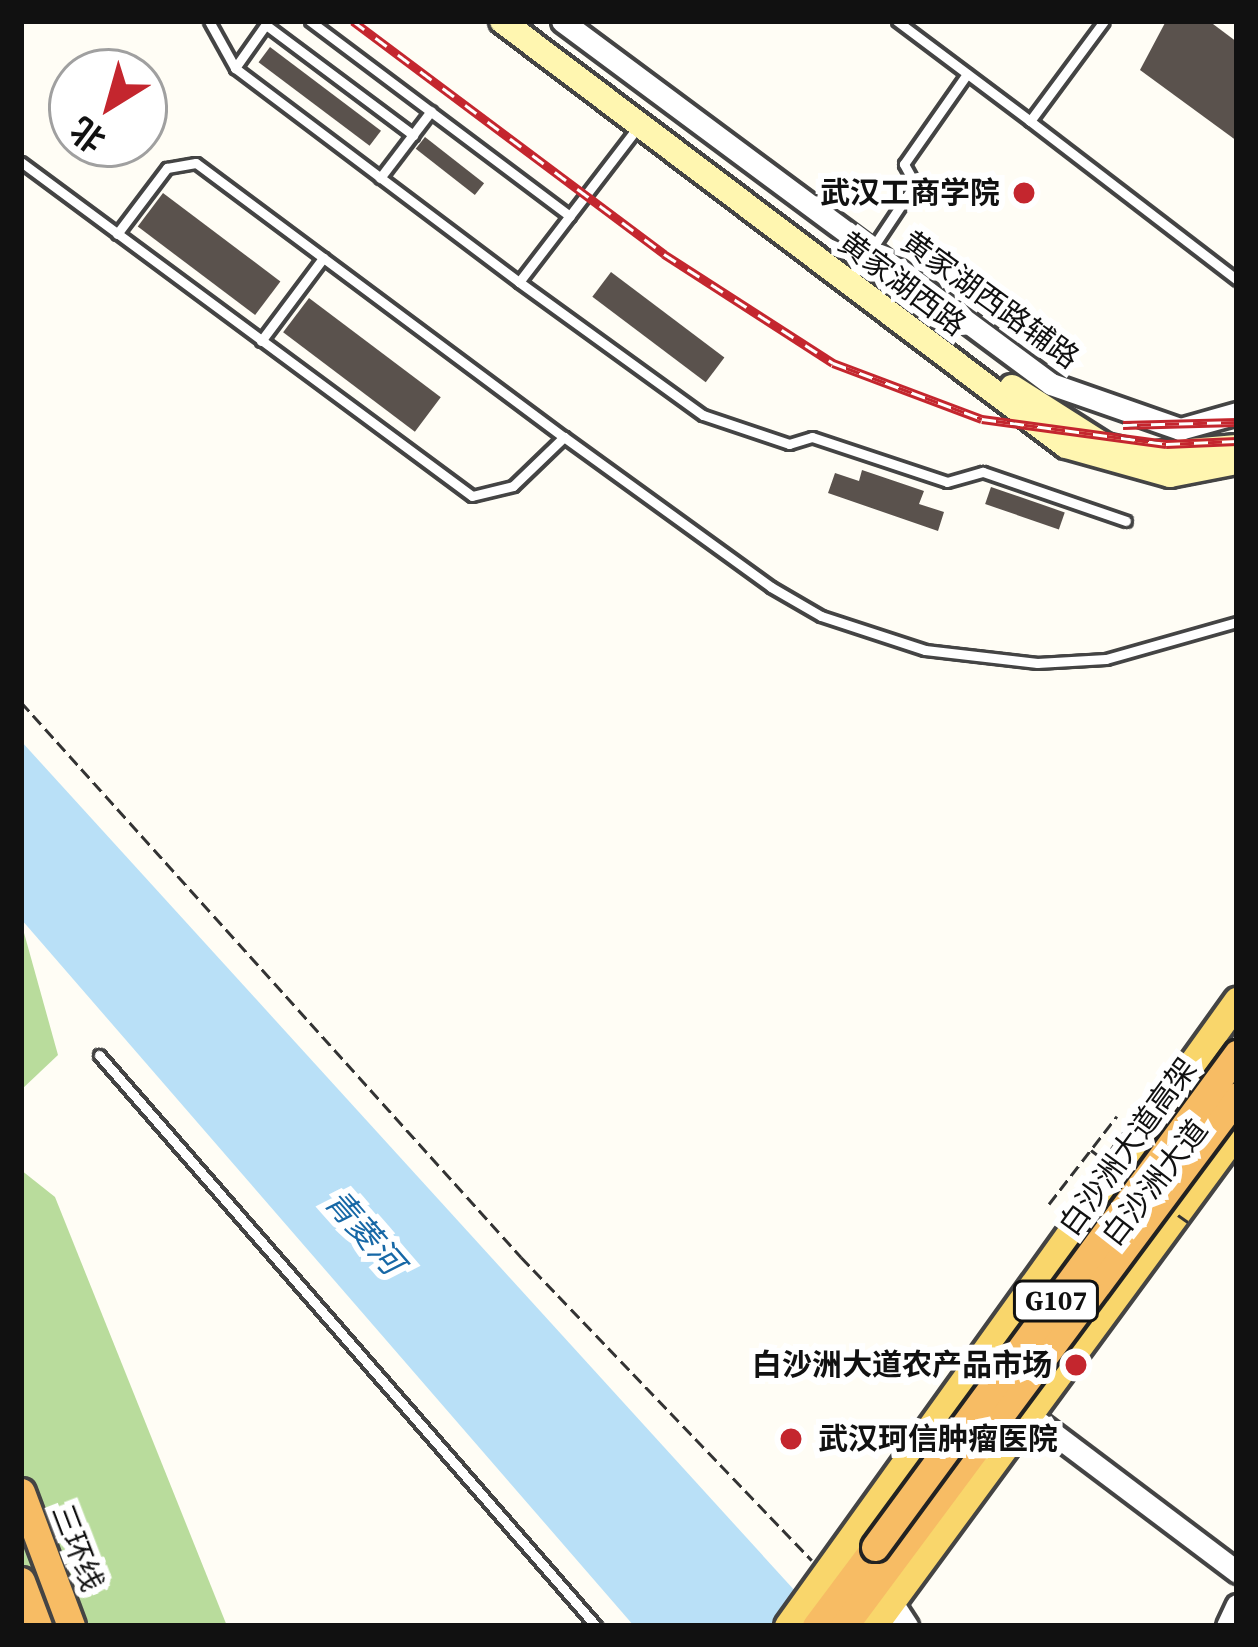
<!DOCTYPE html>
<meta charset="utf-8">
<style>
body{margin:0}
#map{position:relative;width:1258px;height:1647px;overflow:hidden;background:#fffdf5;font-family:"Source Serif 4","Noto Sans SC",serif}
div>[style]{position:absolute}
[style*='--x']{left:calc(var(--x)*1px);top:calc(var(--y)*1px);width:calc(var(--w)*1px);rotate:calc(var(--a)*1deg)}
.forest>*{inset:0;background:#b9dc9c}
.water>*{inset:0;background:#b9e0f7}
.building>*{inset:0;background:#5a524d;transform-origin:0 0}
.path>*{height:3px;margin-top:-1.5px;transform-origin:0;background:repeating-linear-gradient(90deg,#333 0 12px,transparent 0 18px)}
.roads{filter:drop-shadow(3px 0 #444) drop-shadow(-3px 0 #444) drop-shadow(0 3px #444) drop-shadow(0 -3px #444)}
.service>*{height:9px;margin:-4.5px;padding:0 4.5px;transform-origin:4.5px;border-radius:4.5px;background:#fff}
.tertiary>*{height:21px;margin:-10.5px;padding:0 10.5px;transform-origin:10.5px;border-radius:10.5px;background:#fff}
.secondary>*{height:24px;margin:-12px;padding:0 12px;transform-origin:12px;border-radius:12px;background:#fff6b0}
.primary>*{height:27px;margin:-13.5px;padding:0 13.5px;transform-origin:13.5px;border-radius:13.5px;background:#f9d66b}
.trunk>*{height:27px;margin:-13.5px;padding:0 13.5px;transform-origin:13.5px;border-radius:13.5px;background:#f7bc64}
.rail>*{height:9px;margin-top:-4.5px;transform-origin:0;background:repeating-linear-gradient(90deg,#fff 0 14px,#c4262e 0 28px);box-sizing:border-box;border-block:3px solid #c4262e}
.path-bridge>*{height:3px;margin-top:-1.5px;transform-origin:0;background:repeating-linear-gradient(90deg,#333 0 12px,transparent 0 18px)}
.bridges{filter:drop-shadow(3px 0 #222) drop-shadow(-3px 0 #222) drop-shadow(0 3px #222) drop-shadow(0 -3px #222)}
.trunk-bridge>*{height:27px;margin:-13.5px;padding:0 13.5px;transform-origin:13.5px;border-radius:13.5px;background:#f7bc64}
.dots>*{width:33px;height:33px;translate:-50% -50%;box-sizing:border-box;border:6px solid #fff;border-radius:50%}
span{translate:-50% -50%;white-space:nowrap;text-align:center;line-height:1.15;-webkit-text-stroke:12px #fff;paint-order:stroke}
.shield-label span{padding:3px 9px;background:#fff;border:3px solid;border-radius:9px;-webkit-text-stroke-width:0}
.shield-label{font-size:27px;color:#111;font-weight:700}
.poi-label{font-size:30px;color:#111;font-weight:700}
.right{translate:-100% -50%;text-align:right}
.left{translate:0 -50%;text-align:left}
.street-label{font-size:30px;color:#111}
.water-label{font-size:33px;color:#1768a6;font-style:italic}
.frame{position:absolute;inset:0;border:24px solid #111;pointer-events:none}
.north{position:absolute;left:48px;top:48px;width:120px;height:120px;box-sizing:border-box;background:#fff;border:3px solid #a0a0a0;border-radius:50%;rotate:217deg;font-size:33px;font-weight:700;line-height:48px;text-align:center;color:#111}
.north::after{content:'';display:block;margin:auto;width:42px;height:54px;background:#c4262e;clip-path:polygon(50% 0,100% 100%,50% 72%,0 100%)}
</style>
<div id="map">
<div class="forest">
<div style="clip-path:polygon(21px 922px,58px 1055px,21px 1090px)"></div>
<div style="clip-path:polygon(21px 1170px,55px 1197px,227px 1626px,21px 1626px)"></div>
</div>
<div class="water">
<div style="clip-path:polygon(21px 741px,827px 1626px,634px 1626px,21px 919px)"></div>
</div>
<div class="building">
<div style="clip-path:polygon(1166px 21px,1209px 21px,1237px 42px,1237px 141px,1140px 70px)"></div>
<div style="left:270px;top:47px;width:139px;height:19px;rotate:37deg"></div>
<div style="left:425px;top:137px;width:75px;height:15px;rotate:38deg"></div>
<div style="left:163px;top:193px;width:147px;height:42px;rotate:37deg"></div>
<div style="left:611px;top:272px;width:142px;height:31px;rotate:37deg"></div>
<div style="left:309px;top:298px;width:165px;height:43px;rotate:37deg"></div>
<div style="clip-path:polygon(862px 470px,924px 491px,919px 504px,944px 512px,938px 531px,828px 493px,835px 473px,859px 481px)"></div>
<div style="left:991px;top:487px;width:78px;height:18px;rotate:19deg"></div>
</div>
<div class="path">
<div style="--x:21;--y:702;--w:747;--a:47.98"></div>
<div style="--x:521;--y:1257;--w:420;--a:46.2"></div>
<div style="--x:1049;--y:1204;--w:111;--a:-52.3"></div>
</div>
<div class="roads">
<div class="service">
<div style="--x:209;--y:21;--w:54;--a:61"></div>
<div style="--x:235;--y:68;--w:356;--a:37"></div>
<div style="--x:519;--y:282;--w:194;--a:-52.5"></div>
<div style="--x:310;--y:21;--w:325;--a:36.9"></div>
<div style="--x:897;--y:21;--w:166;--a:36.9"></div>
<div style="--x:1030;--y:121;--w:124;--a:-53.5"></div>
<div style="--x:266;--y:25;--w:184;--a:36.8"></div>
<div style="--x:235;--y:68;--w:54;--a:-54.8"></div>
<div style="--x:1030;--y:121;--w:261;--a:37.5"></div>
<div style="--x:21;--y:162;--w:561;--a:36.52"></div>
<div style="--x:472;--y:496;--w:42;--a:-13.7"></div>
<div style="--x:513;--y:486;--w:71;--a:-43.9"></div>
<div style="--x:564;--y:437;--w:256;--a:35.9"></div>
<div style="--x:771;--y:587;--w:58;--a:30.1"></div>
<div style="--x:821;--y:616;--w:109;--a:18.1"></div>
<div style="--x:925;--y:650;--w:113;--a:6.6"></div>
<div style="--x:1037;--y:663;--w:69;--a:-3.3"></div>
<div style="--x:1106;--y:659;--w:136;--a:-15.8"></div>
<div style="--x:380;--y:178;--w:84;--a:-52.7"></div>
<div style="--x:117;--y:234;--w:83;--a:-52.9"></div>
<div style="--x:167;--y:168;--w:29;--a:-10"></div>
<div style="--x:196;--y:163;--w:459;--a:36.7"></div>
<div style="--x:857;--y:271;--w:105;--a:-56.3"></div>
<div style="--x:915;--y:184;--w:23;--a:-119"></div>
<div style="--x:904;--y:164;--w:110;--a:-55"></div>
<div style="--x:519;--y:282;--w:227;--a:35.9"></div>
<div style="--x:703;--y:415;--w:91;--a:18.6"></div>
<div style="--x:789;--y:444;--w:24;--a:-17"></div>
<div style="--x:812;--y:437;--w:142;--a:18.4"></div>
<div style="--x:947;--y:482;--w:37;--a:-16"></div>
<div style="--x:983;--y:472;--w:151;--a:18.9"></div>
<div style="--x:261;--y:341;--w:104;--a:-53.2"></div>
<div style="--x:99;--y:1055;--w:757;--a:48.96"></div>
</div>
<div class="tertiary">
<div style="--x:562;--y:21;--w:609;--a:36.59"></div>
<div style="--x:1051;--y:384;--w:137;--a:19.2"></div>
<div style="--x:1180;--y:429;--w:59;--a:-15.7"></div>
<div style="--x:1017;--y:1406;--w:276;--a:37"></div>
<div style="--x:891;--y:1601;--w:30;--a:57"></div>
<div style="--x:1227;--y:1626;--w:23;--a:-65"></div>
</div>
<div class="secondary">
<div style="--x:502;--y:21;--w:706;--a:37"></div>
<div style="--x:1066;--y:446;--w:108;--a:15.6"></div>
<div style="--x:1170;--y:475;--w:68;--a:-11"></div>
<div style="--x:1012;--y:387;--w:110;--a:32.4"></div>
<div style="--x:1105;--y:446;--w:40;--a:13"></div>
<div style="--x:1144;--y:455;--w:93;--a:-4.9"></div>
</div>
<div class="primary">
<div style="--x:788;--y:1626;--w:770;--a:-54.31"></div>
<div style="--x:873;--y:1626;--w:614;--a:-53.67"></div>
</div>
<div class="trunk">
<div style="--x:21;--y:1492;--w:143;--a:69.5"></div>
<div style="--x:21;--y:1581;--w:48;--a:69.3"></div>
<div style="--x:816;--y:1626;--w:99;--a:-53.2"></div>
<div style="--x:844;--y:1626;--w:255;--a:-53.4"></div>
</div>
</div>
<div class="rail">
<div style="--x:353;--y:21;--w:389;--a:36.8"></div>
<div style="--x:664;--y:254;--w:201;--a:32.8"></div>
<div style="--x:833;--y:363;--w:159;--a:20.6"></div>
<div style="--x:982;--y:419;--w:186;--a:7.7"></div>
<div style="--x:1166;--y:444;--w:71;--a:-2.4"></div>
<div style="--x:1123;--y:425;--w:114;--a:-1.5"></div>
</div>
<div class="path-bridge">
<div style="--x:1091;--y:1150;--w:39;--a:37"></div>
<div style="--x:1178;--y:1215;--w:16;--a:35"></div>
</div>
<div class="bridges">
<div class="trunk-bridge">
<div style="--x:996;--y:1421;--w:405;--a:-53.4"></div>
<div style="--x:875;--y:1547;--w:612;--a:-53.71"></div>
</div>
</div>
<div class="dots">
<div style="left:1024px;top:193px;background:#c4262e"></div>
<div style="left:1076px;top:1365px;background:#c4262e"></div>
<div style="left:791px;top:1439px;background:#c4262e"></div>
</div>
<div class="shield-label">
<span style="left:1056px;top:1301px">G107</span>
</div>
<div class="poi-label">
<span class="right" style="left:1000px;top:193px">武汉工商学院</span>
<span class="right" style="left:1052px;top:1365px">白沙洲大道农产品市场</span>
<span class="left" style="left:818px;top:1439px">武汉珂信肿瘤医院</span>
</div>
<div class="street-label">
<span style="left:902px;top:284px;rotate:37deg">黄家湖西路</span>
<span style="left:990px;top:300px;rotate:36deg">黄家湖西路辅路</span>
<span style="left:1128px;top:1147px;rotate:-54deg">白沙洲大道高架</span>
<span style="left:1155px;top:1183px;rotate:-52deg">白沙洲大道</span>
<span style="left:77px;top:1548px;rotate:69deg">三环线</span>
</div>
<div class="water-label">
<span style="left:364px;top:1232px;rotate:49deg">青菱河</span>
</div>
<div class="frame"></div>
<div class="north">北</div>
</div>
